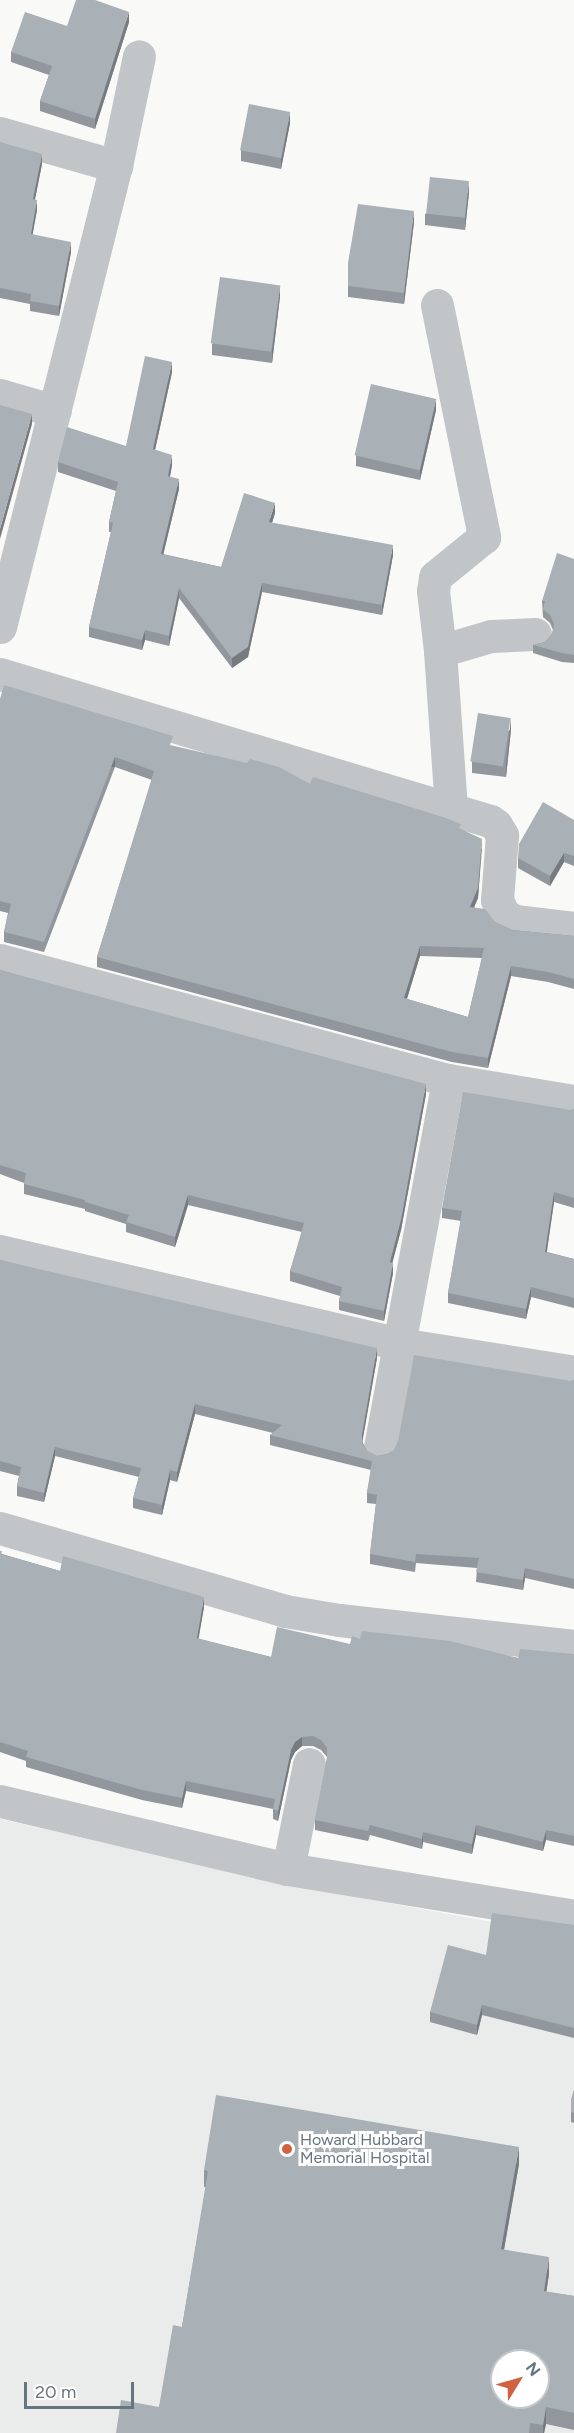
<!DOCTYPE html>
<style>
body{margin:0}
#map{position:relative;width:574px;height:2433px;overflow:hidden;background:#f9f9f7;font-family:Figtree,sans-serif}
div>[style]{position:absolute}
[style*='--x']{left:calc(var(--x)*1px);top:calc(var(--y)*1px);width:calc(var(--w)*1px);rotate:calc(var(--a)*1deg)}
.built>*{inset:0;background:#eaebeb}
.minor>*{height:33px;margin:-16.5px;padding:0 16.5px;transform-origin:16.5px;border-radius:16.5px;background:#c1c5c8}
.wall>*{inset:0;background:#91979d}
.shaded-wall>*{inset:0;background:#767b7f;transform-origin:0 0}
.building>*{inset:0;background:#a9b0b6;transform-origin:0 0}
.dots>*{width:16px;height:16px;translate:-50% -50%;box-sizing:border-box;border:3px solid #fff;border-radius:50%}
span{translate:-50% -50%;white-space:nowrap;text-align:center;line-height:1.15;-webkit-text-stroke:6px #fff;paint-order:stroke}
.poi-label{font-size:16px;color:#67757f}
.left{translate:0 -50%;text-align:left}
.north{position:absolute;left:490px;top:2349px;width:60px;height:60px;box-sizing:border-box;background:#fff;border:2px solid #c2c8cc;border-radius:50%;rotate:53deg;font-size:16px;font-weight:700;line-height:24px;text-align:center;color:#67757f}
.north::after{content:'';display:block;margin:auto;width:21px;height:27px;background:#d06141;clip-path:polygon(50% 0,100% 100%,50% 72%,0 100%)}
.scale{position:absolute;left:24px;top:2382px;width:110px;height:27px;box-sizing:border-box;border:3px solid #67757f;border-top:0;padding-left:8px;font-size:18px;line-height:21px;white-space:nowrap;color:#67757f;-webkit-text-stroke:4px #fff;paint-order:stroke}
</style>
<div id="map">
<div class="built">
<div style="clip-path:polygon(evenodd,0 1819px,285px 1884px,574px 1937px,574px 2433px,0 2433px,0 1819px,502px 2361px,538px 2361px,538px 2397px,502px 2397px,502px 2361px)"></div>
</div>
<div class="minor">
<div style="--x:0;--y:133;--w:121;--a:15.9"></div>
<div style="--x:437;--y:305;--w:237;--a:78.5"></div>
<div style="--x:484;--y:537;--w:63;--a:140.8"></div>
<div style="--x:435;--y:577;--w:14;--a:98"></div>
<div style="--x:433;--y:591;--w:60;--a:83.3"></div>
<div style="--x:440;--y:651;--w:158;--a:86"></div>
<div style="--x:0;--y:395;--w:57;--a:16.2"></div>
<div style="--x:0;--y:627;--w:475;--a:-75.9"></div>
<div style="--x:116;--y:166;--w:112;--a:-78.2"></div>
<div style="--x:440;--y:651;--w:53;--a:-16.4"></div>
<div style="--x:491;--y:636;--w:44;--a:-2.6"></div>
<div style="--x:0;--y:674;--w:512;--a:16.7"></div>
<div style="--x:490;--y:821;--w:7;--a:34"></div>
<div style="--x:496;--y:825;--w:12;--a:59"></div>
<div style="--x:502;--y:835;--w:65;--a:94.4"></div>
<div style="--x:497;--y:900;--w:17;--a:65"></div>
<div style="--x:504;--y:915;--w:13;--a:29"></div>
<div style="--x:515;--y:921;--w:59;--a:6.8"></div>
<div style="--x:0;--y:960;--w:464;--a:15"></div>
<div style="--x:448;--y:1080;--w:128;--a:9.5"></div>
<div style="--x:0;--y:1251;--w:411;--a:13.1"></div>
<div style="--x:400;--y:1344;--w:176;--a:9.1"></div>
<div style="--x:380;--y:1447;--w:373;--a:-79.5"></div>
<div style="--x:0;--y:1528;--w:297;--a:16.2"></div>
<div style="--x:285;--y:1611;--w:55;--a:9.5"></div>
<div style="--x:339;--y:1620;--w:236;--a:6.3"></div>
<div style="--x:0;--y:1801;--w:296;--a:13.3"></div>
<div style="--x:288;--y:1869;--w:290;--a:9.3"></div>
<div style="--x:288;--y:1869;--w:107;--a:-78.7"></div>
</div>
<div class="wall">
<div style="clip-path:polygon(129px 22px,95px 129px,40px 111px,40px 101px,49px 75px,11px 62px,11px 52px,67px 26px)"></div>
<div style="clip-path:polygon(290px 123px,281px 169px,241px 161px,241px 150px)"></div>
<div style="clip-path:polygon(0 142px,42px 164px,35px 199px,37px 210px,32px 234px,71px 252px,59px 316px,30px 311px,30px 304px,0 298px)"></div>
<div style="clip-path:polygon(469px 192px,465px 230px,425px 225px,425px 214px)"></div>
<div style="clip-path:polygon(414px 222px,404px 304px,348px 297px,348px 263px)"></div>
<div style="clip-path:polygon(280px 296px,272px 363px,212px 355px,212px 344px)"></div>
<div style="clip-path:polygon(172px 372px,155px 450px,172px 465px,170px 477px,179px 489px,163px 554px,221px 567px,275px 513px,272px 523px,393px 555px,382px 615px,262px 592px,248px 657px,232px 668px,179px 598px,169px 646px,145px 640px,142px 650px,89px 637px,89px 627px,111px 532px,109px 532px,109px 522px,116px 491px,58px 472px,58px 462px,126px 446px)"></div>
<div style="clip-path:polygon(436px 410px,420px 480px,356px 466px,356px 455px)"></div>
<div style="clip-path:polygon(574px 559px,574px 663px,562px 662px,533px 653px,533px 645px,545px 642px,552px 634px,553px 630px,550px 623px,543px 617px,542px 601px)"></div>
<div style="clip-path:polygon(evenodd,0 699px,310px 784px,461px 829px,482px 849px,478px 898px,474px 907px,495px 922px,512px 930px,574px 936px,574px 989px,548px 982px,511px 976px,488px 1068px,452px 1062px,97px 967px,97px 957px,152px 780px,115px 767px,44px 952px,4px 942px,4px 932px,8px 913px,0 911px,0 699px,420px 956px,482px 958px,468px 1017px,407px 999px,420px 956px)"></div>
<div style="clip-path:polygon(511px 729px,506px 777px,472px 773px,472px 762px)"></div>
<div style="clip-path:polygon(574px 820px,574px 866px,564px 862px,550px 886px,518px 868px,518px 858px)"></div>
<div style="clip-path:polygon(0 970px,426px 1094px,401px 1230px,392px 1263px,393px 1273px,384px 1321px,339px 1310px,339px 1301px,340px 1296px,290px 1281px,290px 1271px,302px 1232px,188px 1205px,175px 1247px,126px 1232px,126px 1224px,85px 1211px,85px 1209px,24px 1194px,24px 1183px,0 1174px)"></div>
<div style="clip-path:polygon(574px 1109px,574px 1208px,554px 1202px,547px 1252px,574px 1259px,574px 1308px,531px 1297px,526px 1319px,448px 1303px,448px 1293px,461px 1221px,442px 1218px,442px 1208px,571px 1110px)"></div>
<div style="clip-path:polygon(0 1260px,377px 1358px,362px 1441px,367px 1451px,377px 1456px,387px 1454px,574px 1380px,574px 1589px,525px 1578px,523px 1590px,476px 1582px,477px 1568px,416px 1563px,415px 1572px,370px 1564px,370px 1554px,376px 1504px,367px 1503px,367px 1493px,371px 1470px,270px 1445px,270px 1435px,273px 1433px,195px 1414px,177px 1482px,170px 1480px,162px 1515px,133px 1508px,133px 1498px,139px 1477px,55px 1456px,44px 1502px,17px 1496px,17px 1486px,19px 1476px,0 1471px)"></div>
<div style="clip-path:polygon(0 1551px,2px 1554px,60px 1571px,204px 1607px,198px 1639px,271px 1657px,350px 1644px,360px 1639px,518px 1658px,574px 1654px,574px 1846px,546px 1840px,543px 1851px,476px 1835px,472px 1854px,423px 1842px,422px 1849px,370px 1835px,368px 1841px,315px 1830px,315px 1820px,327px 1760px,327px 1757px,321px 1750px,313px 1746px,302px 1746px,295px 1752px,291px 1760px,278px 1821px,273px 1819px,273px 1809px,186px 1791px,182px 1808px,142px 1800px,26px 1767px,26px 1761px,0 1752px)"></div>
<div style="clip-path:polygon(574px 1925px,574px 2038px,482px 2015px,477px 2035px,430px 2022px,430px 2012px,486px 1955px)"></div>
<div style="clip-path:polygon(574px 2090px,574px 2123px,571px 2122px,571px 2100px)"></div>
<div style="clip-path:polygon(519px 2164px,504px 2250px,549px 2274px,546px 2292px,574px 2296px,574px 2430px,546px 2424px,544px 2433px,116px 2433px,159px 2407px,182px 2327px,206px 2187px,204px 2187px,204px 2170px)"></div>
</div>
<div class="shaded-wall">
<div style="clip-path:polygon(129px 12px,129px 22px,95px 129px,95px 119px)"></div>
<div style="clip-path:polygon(290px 112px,290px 123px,281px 169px,281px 158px)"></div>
<div style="clip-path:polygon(42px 154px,42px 164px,33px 209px,33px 199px)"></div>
<div style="clip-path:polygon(469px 181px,469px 192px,465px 230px,465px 219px)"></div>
<div style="clip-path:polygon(37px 200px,37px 210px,31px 244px,31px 234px)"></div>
<div style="clip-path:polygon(414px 211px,414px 222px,404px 304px,404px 293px)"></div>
<div style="clip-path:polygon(71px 242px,71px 252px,59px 316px,59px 306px)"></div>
<div style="clip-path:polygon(280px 285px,280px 296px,272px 363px,272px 352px)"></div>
<div style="clip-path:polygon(172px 362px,172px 372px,153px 459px,153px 449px)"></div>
<div style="clip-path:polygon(436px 399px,436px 410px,420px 480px,420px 469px)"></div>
<div style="clip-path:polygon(32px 414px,32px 424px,0 539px,0 529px)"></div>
<div style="clip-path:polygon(172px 455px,172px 465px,168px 486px,168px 476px)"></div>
<div style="clip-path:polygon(179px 479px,179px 489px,161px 564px,161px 554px)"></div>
<div style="clip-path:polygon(275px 503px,275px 513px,269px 532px,269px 522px)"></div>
<div style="clip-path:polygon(393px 545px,393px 555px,382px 615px,382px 605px)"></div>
<div style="clip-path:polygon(262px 583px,262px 592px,248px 657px,232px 668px,232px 658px)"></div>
<div style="clip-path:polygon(179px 588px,179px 598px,169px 646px,169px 636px)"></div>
<div style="clip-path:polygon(145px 630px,145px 640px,142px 650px,142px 640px)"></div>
<div style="clip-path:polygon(511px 718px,511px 729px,506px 777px,506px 766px)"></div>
<div style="left:115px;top:757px;width:10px;height:198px;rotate:90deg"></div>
<div style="clip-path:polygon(482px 839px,478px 898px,470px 917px,470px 907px)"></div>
<div style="clip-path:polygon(564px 853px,564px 862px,550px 886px,550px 876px)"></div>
<div style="clip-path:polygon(420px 946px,420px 956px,404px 1008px,404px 998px)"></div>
<div style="clip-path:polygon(511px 966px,511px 976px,488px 1068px,488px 1058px)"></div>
<div style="clip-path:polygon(426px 1084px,426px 1094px,401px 1230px,390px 1272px,390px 1262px)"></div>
<div style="clip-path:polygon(554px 1192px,554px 1202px,545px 1262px,545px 1252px)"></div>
<div style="clip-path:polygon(188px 1195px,188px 1205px,175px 1247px,175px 1237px)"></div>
<div style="clip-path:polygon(393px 1263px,393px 1273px,384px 1321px,384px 1311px)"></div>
<div style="clip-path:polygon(531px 1287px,531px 1297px,526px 1319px,526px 1309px)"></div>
<div style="clip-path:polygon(377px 1348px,377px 1358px,362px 1444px,362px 1434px)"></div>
<div style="clip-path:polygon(195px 1404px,195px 1414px,177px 1482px,177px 1472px)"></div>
<div style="clip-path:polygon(55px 1447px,55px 1456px,44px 1502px,44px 1493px)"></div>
<div style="clip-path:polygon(170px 1470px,170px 1480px,162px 1515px,162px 1505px)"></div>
<div style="clip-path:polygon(525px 1568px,525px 1578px,523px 1590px,523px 1580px)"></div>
<div style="clip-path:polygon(204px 1597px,204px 1607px,197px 1648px,197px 1638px)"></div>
<div style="clip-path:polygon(302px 1737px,302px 1746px,295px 1752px,291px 1760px,278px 1821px,278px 1811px,291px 1750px,295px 1742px)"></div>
<div style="clip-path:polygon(186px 1781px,186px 1791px,182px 1808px,182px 1798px)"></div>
<div style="clip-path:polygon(476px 1825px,476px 1835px,472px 1854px,472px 1844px)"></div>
<div style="clip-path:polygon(546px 1830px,546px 1840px,543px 1851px,543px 1842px)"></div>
<div style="clip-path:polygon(423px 1832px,423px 1842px,422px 1849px,422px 1839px)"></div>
<div style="clip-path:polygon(482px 2005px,482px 2015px,477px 2035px,477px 2025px)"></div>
<div style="clip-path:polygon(519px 2147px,519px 2164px,501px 2266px,501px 2249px)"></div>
<div style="clip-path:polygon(549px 2257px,549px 2274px,544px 2308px,544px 2291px)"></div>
<div style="clip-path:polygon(546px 2407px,546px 2424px,544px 2433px,543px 2433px,543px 2425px)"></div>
</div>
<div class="building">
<div style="clip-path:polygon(76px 0,95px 0,129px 12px,95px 119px,40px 101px,52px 66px,11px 52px,25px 12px,67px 26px)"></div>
<div style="left:249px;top:104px;width:42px;height:47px;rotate:11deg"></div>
<div style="clip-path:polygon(0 142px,42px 154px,33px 199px,37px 200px,31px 234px,71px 242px,59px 306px,30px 301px,31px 294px,0 288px)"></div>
<div style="left:430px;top:177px;width:39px;height:37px;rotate:6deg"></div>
<div style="clip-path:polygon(358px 204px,414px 211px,404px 293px,348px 286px,348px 263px)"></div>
<div style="left:220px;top:277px;width:61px;height:67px;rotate:8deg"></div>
<div style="clip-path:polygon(145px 356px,172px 362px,153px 449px,172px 455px,168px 476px,179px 479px,161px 554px,221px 567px,244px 493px,275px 503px,269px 522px,393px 545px,382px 605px,262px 583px,248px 647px,232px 658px,179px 588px,169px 636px,145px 630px,142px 640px,89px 627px,113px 523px,109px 522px,118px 482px,58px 462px,67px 427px,126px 446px)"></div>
<div style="left:371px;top:384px;width:67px;height:73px;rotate:13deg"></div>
<div style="clip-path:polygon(0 405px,32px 414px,0 529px)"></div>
<div style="clip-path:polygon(557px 553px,574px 559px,574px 655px,562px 653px,533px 645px,545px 642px,552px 634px,554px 624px,550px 615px,543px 609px,545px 601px,542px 601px)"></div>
<div style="clip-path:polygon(evenodd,4px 685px,173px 736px,170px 745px,247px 763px,250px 759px,279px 767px,310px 784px,313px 777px,443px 817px,461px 824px,459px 828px,482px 839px,478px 888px,470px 907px,485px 909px,495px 922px,512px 930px,574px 936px,574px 979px,548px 972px,511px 966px,488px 1058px,452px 1052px,97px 957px,154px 771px,115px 757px,44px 942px,4px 932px,11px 904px,0 901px,0 699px,4px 685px,420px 946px,484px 948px,468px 1017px,404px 998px,420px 946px)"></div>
<div style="left:478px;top:713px;width:33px;height:49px;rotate:9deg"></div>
<div style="clip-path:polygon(543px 802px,574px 820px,574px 856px,564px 853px,550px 876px,518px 858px,519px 844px)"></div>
<div style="clip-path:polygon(0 970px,426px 1084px,401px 1220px,390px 1262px,393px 1263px,384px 1311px,339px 1301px,342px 1287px,290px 1271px,304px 1223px,188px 1195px,175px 1237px,126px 1222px,129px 1215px,85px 1202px,85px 1200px,24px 1184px,26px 1173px,0 1165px)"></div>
<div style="clip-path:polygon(463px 1092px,571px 1110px,574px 1109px,574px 1198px,554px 1192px,545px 1252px,574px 1259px,574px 1298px,531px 1287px,526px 1309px,448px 1293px,462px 1211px,442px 1208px)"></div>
<div style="clip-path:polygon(0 1260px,377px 1348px,362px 1434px,362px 1443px,367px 1451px,377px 1456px,387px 1454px,394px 1450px,398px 1441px,414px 1355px,571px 1381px,574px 1380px,574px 1579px,525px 1568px,523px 1580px,476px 1572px,479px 1558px,416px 1554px,415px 1562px,370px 1554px,377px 1495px,367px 1493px,372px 1461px,270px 1435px,282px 1425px,195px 1404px,177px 1472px,170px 1470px,162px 1505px,133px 1498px,141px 1468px,55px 1447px,44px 1493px,17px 1486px,21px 1467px,0 1461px)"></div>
<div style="clip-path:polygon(0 1551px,2px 1551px,1px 1554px,60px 1571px,63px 1556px,204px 1597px,197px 1638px,271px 1657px,277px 1627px,350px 1644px,352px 1636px,360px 1639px,362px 1631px,450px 1641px,518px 1658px,520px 1649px,574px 1654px,574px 1836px,546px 1830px,543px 1842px,476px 1825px,472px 1844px,423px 1832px,422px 1839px,370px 1825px,368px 1831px,315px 1820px,327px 1757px,327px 1748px,321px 1740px,313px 1736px,302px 1737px,295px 1742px,291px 1750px,278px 1811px,273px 1809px,275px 1799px,186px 1781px,182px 1798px,142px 1790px,26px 1757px,28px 1751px,0 1742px)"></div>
<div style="clip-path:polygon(492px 1913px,574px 1925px,574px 2028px,482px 2005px,477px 2025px,430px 2012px,448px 1945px,486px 1955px)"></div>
<div style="clip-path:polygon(574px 2090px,574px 2113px,571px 2112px,571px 2100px)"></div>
<div style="clip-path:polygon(evenodd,216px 2095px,519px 2147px,501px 2249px,549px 2257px,544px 2291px,574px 2296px,574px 2413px,546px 2407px,543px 2425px,530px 2423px,529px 2433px,116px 2433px,121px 2400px,159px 2407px,173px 2325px,182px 2327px,208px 2171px,204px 2170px,216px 2095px,502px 2361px,538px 2361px,538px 2397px,502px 2397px,502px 2361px)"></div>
</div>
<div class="dots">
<div style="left:287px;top:2149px;background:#d06141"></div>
</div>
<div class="poi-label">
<span class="left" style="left:300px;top:2149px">Howard Hubbard<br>Memorial Hospital</span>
</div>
<div class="north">N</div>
<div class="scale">20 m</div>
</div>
